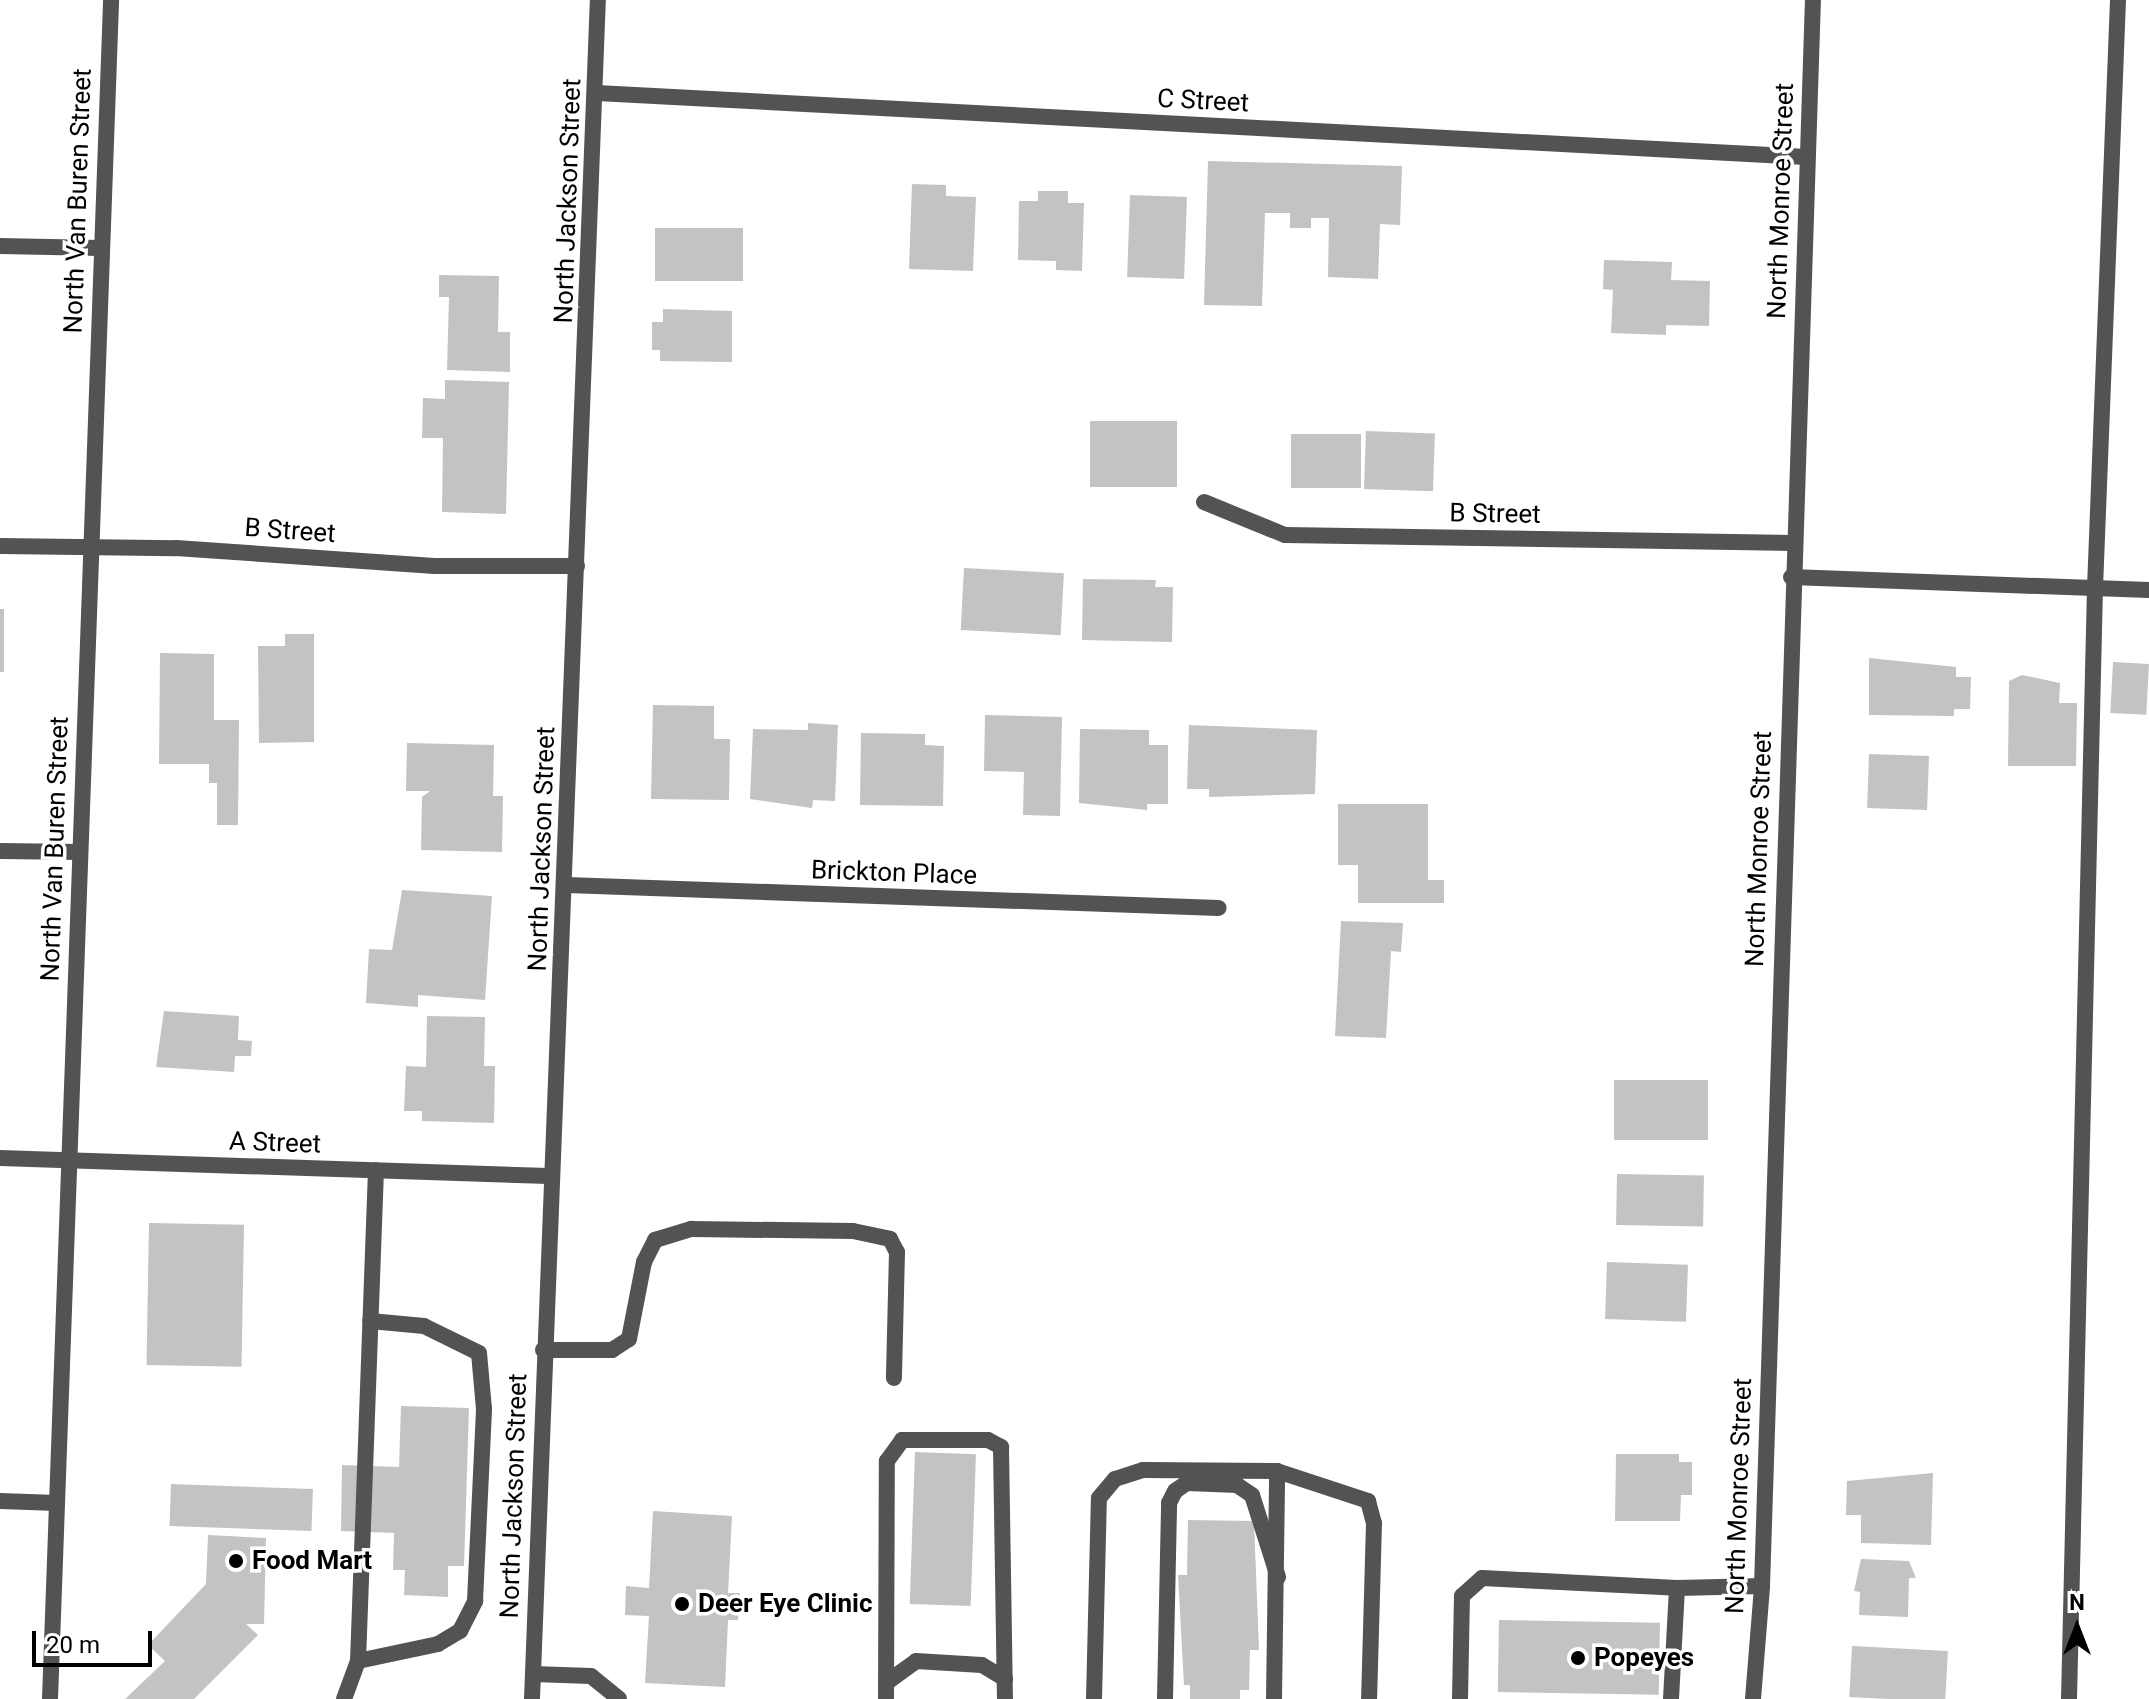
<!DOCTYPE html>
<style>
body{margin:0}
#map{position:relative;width:2149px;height:1699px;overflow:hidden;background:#fff;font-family:Roboto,sans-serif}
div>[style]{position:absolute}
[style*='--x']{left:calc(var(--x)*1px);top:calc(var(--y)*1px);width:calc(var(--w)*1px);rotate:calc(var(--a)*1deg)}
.building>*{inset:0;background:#c3c3c3;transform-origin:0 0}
.service>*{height:16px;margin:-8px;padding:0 8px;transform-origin:8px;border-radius:8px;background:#535353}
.minor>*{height:16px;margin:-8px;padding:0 8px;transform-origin:8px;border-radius:8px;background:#535353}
.tertiary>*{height:16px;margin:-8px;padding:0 8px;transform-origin:8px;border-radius:8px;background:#535353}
.dots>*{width:22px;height:22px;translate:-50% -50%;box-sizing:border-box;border:4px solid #fff;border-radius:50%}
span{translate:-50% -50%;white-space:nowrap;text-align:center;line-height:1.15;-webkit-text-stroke:7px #fff;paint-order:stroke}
.street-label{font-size:26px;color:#000}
.poi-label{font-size:26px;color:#000;font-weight:700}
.left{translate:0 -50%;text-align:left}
.north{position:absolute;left:2037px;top:1587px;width:80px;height:80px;-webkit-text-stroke:6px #fff;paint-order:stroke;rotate:0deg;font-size:22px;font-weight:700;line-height:32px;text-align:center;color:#000}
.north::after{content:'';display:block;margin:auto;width:28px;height:36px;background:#000;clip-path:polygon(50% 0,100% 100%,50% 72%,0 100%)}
.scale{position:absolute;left:32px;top:1631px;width:120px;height:36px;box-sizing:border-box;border:4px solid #000;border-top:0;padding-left:10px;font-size:24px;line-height:28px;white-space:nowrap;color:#000;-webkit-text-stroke:6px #fff;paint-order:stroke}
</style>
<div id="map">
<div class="building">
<div style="clip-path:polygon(1208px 161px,1402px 166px,1400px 225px,1380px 224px,1378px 279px,1328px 277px,1329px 218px,1311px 218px,1311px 228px,1290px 228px,1290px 213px,1265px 213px,1262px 306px,1204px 305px)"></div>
<div style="clip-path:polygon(912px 184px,946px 185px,946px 196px,976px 197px,973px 271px,909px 269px)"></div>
<div style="clip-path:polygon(1038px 191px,1068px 191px,1068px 203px,1084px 203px,1082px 271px,1056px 270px,1056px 261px,1018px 260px,1019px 201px,1038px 201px)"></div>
<div style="left:1130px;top:195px;width:57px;height:82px;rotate:2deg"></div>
<div style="left:655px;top:228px;width:88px;height:53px"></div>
<div style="clip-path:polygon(1604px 260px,1672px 262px,1671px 280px,1710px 281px,1709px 326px,1666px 325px,1666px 335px,1611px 333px,1613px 290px,1603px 289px)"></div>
<div style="clip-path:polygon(439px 275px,499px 276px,498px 332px,510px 332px,510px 372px,447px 370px,449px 297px,439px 297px)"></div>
<div style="clip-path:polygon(663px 309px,732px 311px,732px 362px,660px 361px,660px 350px,652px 350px,652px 322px,663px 322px)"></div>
<div style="clip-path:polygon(445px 380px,509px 382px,506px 514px,442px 512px,443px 438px,422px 438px,423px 398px,445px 399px)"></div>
<div style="left:1090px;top:421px;width:87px;height:66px"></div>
<div style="left:1366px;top:431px;width:69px;height:58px;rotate:2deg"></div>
<div style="left:1291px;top:434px;width:70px;height:54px"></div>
<div style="left:964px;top:568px;width:100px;height:62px;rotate:3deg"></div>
<div style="clip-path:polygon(1083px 579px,1156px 580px,1155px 587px,1173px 587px,1172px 642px,1082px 640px)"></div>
<div style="left:0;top:609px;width:4px;height:63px"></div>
<div style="clip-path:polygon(285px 634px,314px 634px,314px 742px,259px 743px,258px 646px,285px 646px)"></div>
<div style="clip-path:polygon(160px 653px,214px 654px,214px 720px,239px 720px,238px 825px,217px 825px,217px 783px,209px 783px,209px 764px,159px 764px)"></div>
<div style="clip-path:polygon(1869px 658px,1956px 667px,1956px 677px,1971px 677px,1970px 709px,1954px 709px,1954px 716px,1869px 715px)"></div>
<div style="left:2113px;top:662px;width:36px;height:51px;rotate:3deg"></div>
<div style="clip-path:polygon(2022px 675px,2060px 683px,2059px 703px,2077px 703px,2076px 766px,2008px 766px,2009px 681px)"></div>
<div style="clip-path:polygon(653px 705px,714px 706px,714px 739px,730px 739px,729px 800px,651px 799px)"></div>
<div style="clip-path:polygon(985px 715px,1062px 717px,1060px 816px,1023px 815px,1024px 772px,984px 771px)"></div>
<div style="clip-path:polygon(808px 723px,838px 725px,835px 801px,813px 800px,812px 808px,750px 799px,753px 729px,808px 730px)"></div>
<div style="clip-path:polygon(1189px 725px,1317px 730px,1315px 794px,1209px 797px,1209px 789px,1187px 789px)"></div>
<div style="clip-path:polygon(1080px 729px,1149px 730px,1149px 745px,1168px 745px,1168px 804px,1147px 804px,1147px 810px,1079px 803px)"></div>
<div style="clip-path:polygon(861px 733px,925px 734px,925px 745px,944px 746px,943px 806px,860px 805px)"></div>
<div style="clip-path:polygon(407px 743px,494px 745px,493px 796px,503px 796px,502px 852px,421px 850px,422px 797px,430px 791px,406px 791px)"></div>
<div style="left:1869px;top:754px;width:60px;height:54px;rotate:2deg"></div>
<div style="clip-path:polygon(1338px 804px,1428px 804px,1428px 880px,1444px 880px,1444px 903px,1358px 903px,1358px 865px,1338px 865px)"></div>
<div style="clip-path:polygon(402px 890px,492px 896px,485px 1000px,418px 995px,418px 1007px,366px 1003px,369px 949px,392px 950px)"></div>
<div style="clip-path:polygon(1341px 921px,1403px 923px,1401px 952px,1391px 951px,1386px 1038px,1335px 1036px)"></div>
<div style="clip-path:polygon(164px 1011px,239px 1016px,238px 1040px,252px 1041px,251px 1056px,235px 1056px,234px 1072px,156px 1067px)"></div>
<div style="clip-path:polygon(427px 1016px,485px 1017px,484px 1066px,495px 1066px,494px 1123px,422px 1121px,422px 1111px,404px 1111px,406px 1066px,426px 1067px)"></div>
<div style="left:1708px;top:1080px;width:60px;height:94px;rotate:90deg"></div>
<div style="left:1617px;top:1174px;width:87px;height:51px;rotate:1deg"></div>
<div style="left:149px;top:1223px;width:95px;height:142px;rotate:1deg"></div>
<div style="left:1607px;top:1262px;width:81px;height:57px;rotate:2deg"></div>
<div style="clip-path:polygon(401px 1406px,469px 1408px,464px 1566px,448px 1566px,448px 1597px,404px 1595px,405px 1570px,393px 1570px,394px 1533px,341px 1531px,342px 1465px,399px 1467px)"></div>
<div style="left:915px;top:1452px;width:61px;height:152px;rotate:2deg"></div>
<div style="clip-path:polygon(1616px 1454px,1679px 1454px,1679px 1462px,1692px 1462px,1692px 1495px,1681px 1495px,1680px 1521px,1615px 1521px)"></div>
<div style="clip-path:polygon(1933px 1473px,1931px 1545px,1861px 1543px,1861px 1515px,1846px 1515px,1847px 1481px)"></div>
<div style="left:171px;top:1484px;width:142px;height:42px;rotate:2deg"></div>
<div style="clip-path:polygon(653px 1511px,732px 1516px,728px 1593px,740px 1593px,738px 1620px,728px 1620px,725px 1687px,645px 1683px,649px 1616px,625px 1615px,626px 1586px,649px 1588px)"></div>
<div style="clip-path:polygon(1188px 1520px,1254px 1521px,1259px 1650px,1250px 1650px,1249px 1690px,1240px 1690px,1240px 1699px,1190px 1699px,1190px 1685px,1184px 1685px,1178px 1575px,1187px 1575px)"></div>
<div style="clip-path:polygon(208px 1535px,266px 1538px,264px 1624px,246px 1624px,258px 1635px,194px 1699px,125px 1699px,165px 1661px,148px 1645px,206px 1584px)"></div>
<div style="clip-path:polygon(1861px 1559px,1909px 1561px,1916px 1578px,1909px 1578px,1908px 1617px,1859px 1615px,1860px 1592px,1854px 1591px)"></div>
<div style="left:1499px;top:1620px;width:161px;height:72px;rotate:1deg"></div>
<div style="left:1852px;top:1646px;width:96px;height:51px;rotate:3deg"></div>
</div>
<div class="service">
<div style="--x:0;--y:246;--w:100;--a:1.1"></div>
<div style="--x:0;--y:851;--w:80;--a:0.7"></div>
<div style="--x:543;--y:1350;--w:69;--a:0"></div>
<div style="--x:612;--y:1350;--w:20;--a:-33"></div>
<div style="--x:629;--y:1339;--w:78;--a:-79"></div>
<div style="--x:644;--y:1262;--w:25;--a:-63"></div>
<div style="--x:655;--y:1240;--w:38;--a:-17"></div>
<div style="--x:691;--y:1229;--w:162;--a:0.7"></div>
<div style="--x:853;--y:1231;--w:38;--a:12"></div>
<div style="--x:890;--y:1239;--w:15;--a:62"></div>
<div style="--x:897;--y:1252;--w:126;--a:91.4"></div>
<div style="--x:0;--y:1501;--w:57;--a:2"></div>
<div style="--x:358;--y:1661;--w:491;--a:-87.9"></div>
<div style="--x:533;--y:1674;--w:58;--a:2"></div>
<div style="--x:591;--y:1676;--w:36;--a:39"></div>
<div style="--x:886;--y:1683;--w:37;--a:-36"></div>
<div style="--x:916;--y:1661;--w:66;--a:3.5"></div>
<div style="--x:982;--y:1665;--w:27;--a:31"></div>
<div style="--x:344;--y:1699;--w:40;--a:-69.8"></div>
<div style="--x:358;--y:1661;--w:82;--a:-12"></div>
<div style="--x:438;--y:1644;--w:26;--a:-31"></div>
<div style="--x:460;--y:1631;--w:34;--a:-63"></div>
<div style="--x:475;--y:1601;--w:192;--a:-87.3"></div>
<div style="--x:484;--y:1409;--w:56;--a:-95.1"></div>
<div style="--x:479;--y:1353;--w:61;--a:-153.9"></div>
<div style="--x:424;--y:1326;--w:54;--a:-174.7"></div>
<div style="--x:886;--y:1699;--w:238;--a:-89.8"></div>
<div style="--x:887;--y:1461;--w:26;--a:-54"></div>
<div style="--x:902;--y:1440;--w:86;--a:0"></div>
<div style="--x:988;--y:1440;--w:15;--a:28"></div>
<div style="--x:1001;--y:1447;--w:252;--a:89.1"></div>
<div style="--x:1094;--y:1699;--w:201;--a:-88.6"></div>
<div style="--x:1099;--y:1498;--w:25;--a:-50"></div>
<div style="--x:1115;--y:1479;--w:29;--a:-18"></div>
<div style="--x:1143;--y:1470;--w:134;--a:0.4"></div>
<div style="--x:1277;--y:1471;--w:96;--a:18.2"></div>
<div style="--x:1368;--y:1501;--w:23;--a:75"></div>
<div style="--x:1374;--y:1523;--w:176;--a:91.6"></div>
<div style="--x:1165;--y:1699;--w:196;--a:-88.8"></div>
<div style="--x:1169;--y:1503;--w:13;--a:-63"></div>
<div style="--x:1175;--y:1491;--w:14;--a:-34"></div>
<div style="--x:1187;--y:1483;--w:50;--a:2.3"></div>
<div style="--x:1237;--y:1485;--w:18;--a:34"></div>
<div style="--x:1252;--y:1495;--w:86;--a:72.4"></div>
<div style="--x:1274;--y:1699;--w:228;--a:-89.2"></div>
<div style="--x:1460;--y:1699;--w:103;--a:-88.9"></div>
<div style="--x:1462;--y:1596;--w:27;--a:-42"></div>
<div style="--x:1482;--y:1578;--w:195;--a:2.9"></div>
<div style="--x:1677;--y:1588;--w:85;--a:-1.3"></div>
<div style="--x:1671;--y:1699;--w:111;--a:-86.9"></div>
<div style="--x:2069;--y:1699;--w:1111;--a:-88.66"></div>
<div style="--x:2095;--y:588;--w:588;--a:-87.76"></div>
</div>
<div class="minor">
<div style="--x:597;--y:93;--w:1211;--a:3.03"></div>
<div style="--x:1204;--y:502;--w:87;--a:22.2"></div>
<div style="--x:1285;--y:535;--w:507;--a:0.9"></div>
<div style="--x:0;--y:546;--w:176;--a:0.7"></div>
<div style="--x:176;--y:548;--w:259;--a:4"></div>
<div style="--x:434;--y:566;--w:143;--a:0"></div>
<div style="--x:1791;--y:577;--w:358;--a:2.1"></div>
<div style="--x:567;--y:885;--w:652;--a:2.02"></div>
<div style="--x:0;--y:1158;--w:549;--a:1.88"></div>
<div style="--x:532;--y:1699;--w:1700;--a:-87.78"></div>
<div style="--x:1753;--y:1699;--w:113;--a:-85.4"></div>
<div style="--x:1762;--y:1586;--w:1587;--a:-88.16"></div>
</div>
<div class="tertiary">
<div style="--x:50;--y:1699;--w:1700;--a:-87.94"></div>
</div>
<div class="dots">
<div style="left:236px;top:1561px;background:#000"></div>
<div style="left:682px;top:1604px;background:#000"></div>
<div style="left:1578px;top:1658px;background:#000"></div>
</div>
<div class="street-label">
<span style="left:1203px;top:101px;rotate:3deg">C Street</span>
<span style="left:78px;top:201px;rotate:-88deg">North Van Buren Street</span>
<span style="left:568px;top:201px;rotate:-88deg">North Jackson Street</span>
<span style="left:1781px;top:201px;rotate:-88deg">North Monroe Street</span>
<span style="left:1495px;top:514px;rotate:1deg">B Street</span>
<span style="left:290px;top:531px;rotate:4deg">B Street</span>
<span style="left:55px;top:849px;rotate:-88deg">North Van Buren Street</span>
<span style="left:542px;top:849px;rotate:-88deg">North Jackson Street</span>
<span style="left:1759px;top:849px;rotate:-88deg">North Monroe Street</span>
<span style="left:894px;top:873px;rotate:2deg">Brickton Place</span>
<span style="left:275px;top:1143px;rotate:2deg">A Street</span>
<span style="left:514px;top:1496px;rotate:-88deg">North Jackson Street</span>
<span style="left:1739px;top:1496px;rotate:-88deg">North Monroe Street</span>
</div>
<div class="poi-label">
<span class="left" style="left:252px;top:1561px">Food Mart</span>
<span class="left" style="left:698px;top:1604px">Deer Eye Clinic</span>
<span class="left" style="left:1594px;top:1658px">Popeyes</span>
</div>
<div class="north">N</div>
<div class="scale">20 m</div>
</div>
